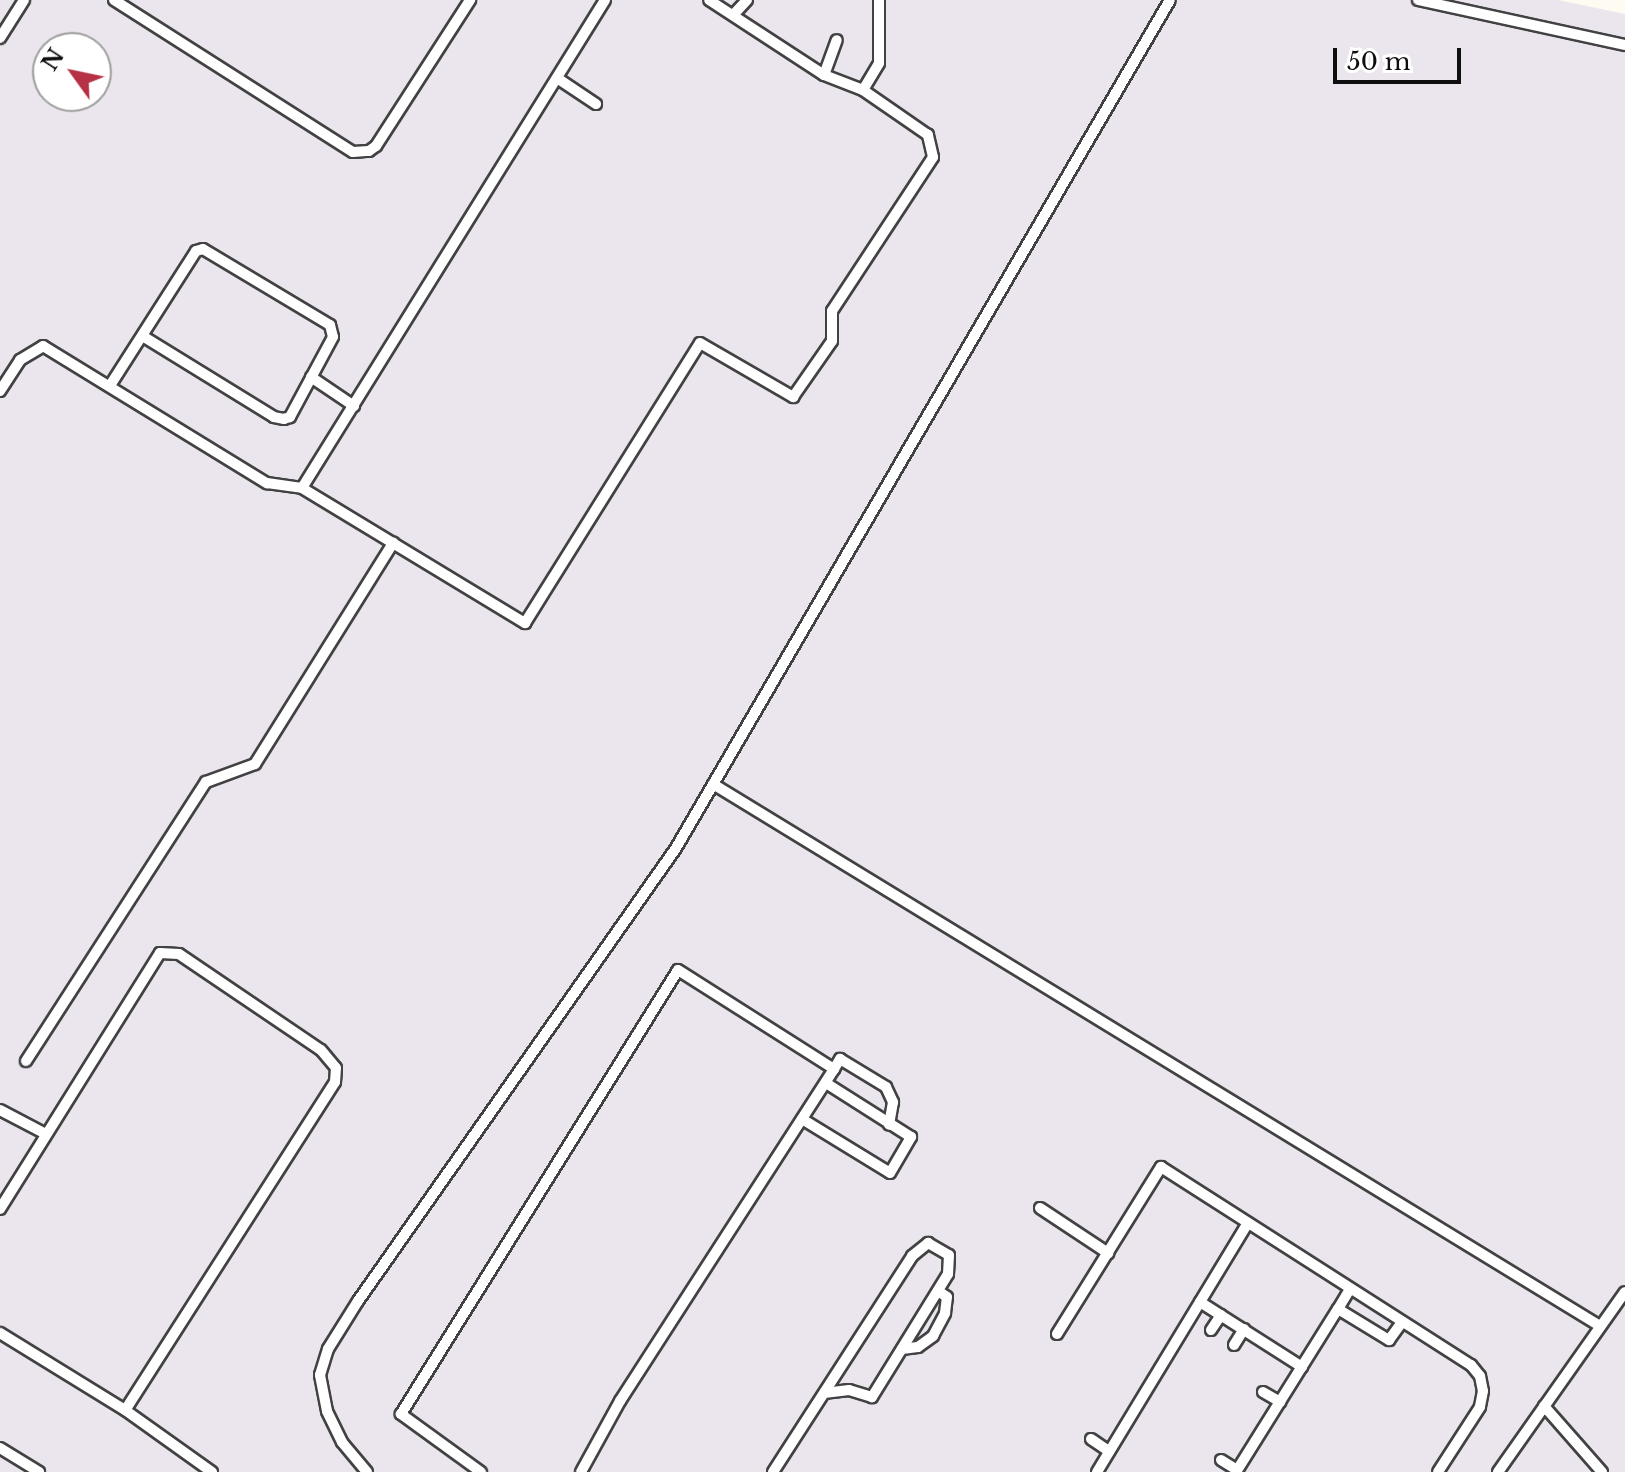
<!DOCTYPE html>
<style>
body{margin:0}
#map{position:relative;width:1625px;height:1472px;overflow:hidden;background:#fefbf2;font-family:"Libre Baskerville",serif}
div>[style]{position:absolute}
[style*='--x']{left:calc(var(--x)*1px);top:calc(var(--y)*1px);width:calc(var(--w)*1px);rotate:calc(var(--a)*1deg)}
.industrial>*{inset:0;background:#ebe5ed}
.roads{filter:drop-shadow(2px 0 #424242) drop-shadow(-2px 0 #424242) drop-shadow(0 2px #424242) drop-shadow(0 -2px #424242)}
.lane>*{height:10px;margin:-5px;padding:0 5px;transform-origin:5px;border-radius:5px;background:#fff}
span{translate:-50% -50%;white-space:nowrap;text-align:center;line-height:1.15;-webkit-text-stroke:8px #fff;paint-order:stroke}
.north{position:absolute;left:32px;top:32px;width:80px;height:80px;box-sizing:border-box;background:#fff;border:2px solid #9f9f9f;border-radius:50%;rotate:303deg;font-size:22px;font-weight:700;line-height:32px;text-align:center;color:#0f0f0f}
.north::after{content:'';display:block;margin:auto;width:28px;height:36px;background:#b63145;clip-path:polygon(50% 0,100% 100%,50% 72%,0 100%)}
.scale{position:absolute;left:1333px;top:48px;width:128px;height:36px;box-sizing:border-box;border:4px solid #0f0f0f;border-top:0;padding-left:10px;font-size:24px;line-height:28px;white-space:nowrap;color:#0f0f0f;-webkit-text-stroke:6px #fff;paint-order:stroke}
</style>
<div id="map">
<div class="industrial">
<div style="clip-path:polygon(evenodd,0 0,1558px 0,1625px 14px,1625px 1472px,0 1472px,0 0,48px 48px,96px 48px,96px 96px,48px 96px,48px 48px)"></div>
</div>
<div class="roads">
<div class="lane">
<div style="--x:114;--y:0;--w:283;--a:32.5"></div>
<div style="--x:353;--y:152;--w:16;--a:-4"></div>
<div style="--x:369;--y:151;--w:9;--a:-36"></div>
<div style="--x:376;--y:146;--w:174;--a:-57.2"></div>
<div style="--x:605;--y:0;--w:574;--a:121.84"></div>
<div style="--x:302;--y:488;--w:261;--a:31.2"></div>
<div style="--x:525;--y:623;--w:330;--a:-58"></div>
<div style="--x:700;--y:343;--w:108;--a:30.1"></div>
<div style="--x:793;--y:397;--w:68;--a:-55.1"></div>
<div style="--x:832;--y:341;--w:30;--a:-90"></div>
<div style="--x:832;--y:311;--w:184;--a:-56.7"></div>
<div style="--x:933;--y:157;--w:23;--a:-103"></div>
<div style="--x:928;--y:135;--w:79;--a:-145.3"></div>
<div style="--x:863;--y:90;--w:42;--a:-159"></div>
<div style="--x:824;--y:75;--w:137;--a:-146.9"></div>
<div style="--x:1418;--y:0;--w:212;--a:12.3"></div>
<div style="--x:734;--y:14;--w:19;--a:-47"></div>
<div style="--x:0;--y:38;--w:45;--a:-57.7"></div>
<div style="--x:824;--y:75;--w:37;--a:-70"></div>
<div style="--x:557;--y:78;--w:47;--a:33.7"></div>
<div style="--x:863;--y:90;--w:31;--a:-59"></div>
<div style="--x:879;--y:63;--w:63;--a:-90"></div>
<div style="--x:311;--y:377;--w:52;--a:34"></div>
<div style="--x:111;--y:384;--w:158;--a:-57.4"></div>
<div style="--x:196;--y:251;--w:7;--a:-16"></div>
<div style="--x:203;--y:249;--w:148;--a:30.9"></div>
<div style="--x:330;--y:325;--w:12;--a:76"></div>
<div style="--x:333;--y:337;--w:91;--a:118.3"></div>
<div style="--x:290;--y:417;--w:6;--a:162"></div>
<div style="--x:284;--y:419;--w:10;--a:-169"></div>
<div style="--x:274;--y:417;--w:153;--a:-148.4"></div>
<div style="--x:0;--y:391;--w:37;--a:-57"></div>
<div style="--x:20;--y:360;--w:27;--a:-31"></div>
<div style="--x:43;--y:346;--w:263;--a:31.5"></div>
<div style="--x:267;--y:483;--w:35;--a:8"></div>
<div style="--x:713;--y:784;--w:1039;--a:31.43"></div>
<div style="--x:26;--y:1061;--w:332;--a:-57.2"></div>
<div style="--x:206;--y:782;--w:52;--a:-20.2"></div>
<div style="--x:255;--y:764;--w:261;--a:-58"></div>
<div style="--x:834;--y:1069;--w:12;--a:-59"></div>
<div style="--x:840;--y:1059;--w:54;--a:31.3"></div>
<div style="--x:886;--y:1087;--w:17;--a:65"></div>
<div style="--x:893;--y:1102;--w:23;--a:100"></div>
<div style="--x:0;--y:1110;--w:52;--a:27.6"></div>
<div style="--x:802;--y:1119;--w:103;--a:31.5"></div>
<div style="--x:890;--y:1173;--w:42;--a:-59.7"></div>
<div style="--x:911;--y:1137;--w:101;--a:-147.6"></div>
<div style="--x:1040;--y:1208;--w:82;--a:33.5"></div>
<div style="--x:0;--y:1209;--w:302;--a:-58"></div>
<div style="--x:160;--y:953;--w:19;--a:3"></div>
<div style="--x:179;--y:954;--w:171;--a:34.1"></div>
<div style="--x:321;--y:1050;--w:23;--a:50"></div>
<div style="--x:336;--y:1068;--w:14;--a:94"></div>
<div style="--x:335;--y:1082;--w:389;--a:122.6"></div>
<div style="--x:1350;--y:1289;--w:23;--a:121"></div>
<div style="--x:1338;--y:1309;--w:60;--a:31.3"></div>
<div style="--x:1389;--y:1340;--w:22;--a:-54"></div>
<div style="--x:1200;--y:1302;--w:121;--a:32.5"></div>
<div style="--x:1211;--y:1330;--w:18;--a:-56"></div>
<div style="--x:0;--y:1333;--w:147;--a:31.6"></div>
<div style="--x:125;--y:1410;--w:107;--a:35.5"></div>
<div style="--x:1057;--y:1334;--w:197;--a:-58.1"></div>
<div style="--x:1161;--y:1167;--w:368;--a:32.6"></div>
<div style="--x:1471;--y:1365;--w:14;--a:51"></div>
<div style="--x:1480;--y:1376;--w:15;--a:79"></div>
<div style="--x:1483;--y:1391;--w:16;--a:101"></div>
<div style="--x:1480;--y:1407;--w:77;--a:122.9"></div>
<div style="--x:1234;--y:1345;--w:19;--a:-58"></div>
<div style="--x:902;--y:1349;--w:16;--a:-7"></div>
<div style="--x:918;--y:1347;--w:19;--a:-36"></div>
<div style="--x:933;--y:1336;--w:26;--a:-62"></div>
<div style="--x:945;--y:1313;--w:16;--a:-83"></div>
<div style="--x:947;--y:1297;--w:11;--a:-146"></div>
<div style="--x:1263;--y:1392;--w:20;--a:30"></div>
<div style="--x:1544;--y:1406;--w:88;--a:48.7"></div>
<div style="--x:1091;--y:1439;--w:22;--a:34"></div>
<div style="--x:0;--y:1448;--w:46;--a:31.6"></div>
<div style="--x:1221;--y:1460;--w:19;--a:32"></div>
<div style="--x:367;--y:1472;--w:39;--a:-130"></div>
<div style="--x:342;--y:1442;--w:34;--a:-116"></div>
<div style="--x:327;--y:1411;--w:37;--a:-101"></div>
<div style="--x:320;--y:1375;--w:27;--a:-73"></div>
<div style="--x:328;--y:1349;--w:57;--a:-58"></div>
<div style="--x:358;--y:1301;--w:553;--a:-54.93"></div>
<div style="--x:676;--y:848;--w:981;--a:-59.78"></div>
<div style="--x:481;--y:1472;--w:99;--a:-144.1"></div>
<div style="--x:401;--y:1414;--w:523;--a:-58.04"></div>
<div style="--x:678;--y:970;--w:185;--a:32.4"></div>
<div style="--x:834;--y:1069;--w:395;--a:122.8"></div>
<div style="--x:620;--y:1401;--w:81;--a:118.8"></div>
<div style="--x:773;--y:1472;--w:257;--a:-57.2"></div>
<div style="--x:912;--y:1256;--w:21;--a:-39"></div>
<div style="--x:928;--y:1243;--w:24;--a:30"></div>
<div style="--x:949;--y:1255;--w:19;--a:93"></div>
<div style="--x:948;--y:1274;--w:145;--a:121.7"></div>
<div style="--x:872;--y:1397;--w:24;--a:-163"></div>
<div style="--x:849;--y:1390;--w:23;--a:173"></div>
<div style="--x:1097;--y:1472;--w:291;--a:-58.8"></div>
<div style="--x:1236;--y:1472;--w:192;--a:-58"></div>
<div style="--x:1498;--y:1472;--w:220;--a:-54.8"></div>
</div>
</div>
<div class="north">N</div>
<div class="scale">50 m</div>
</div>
